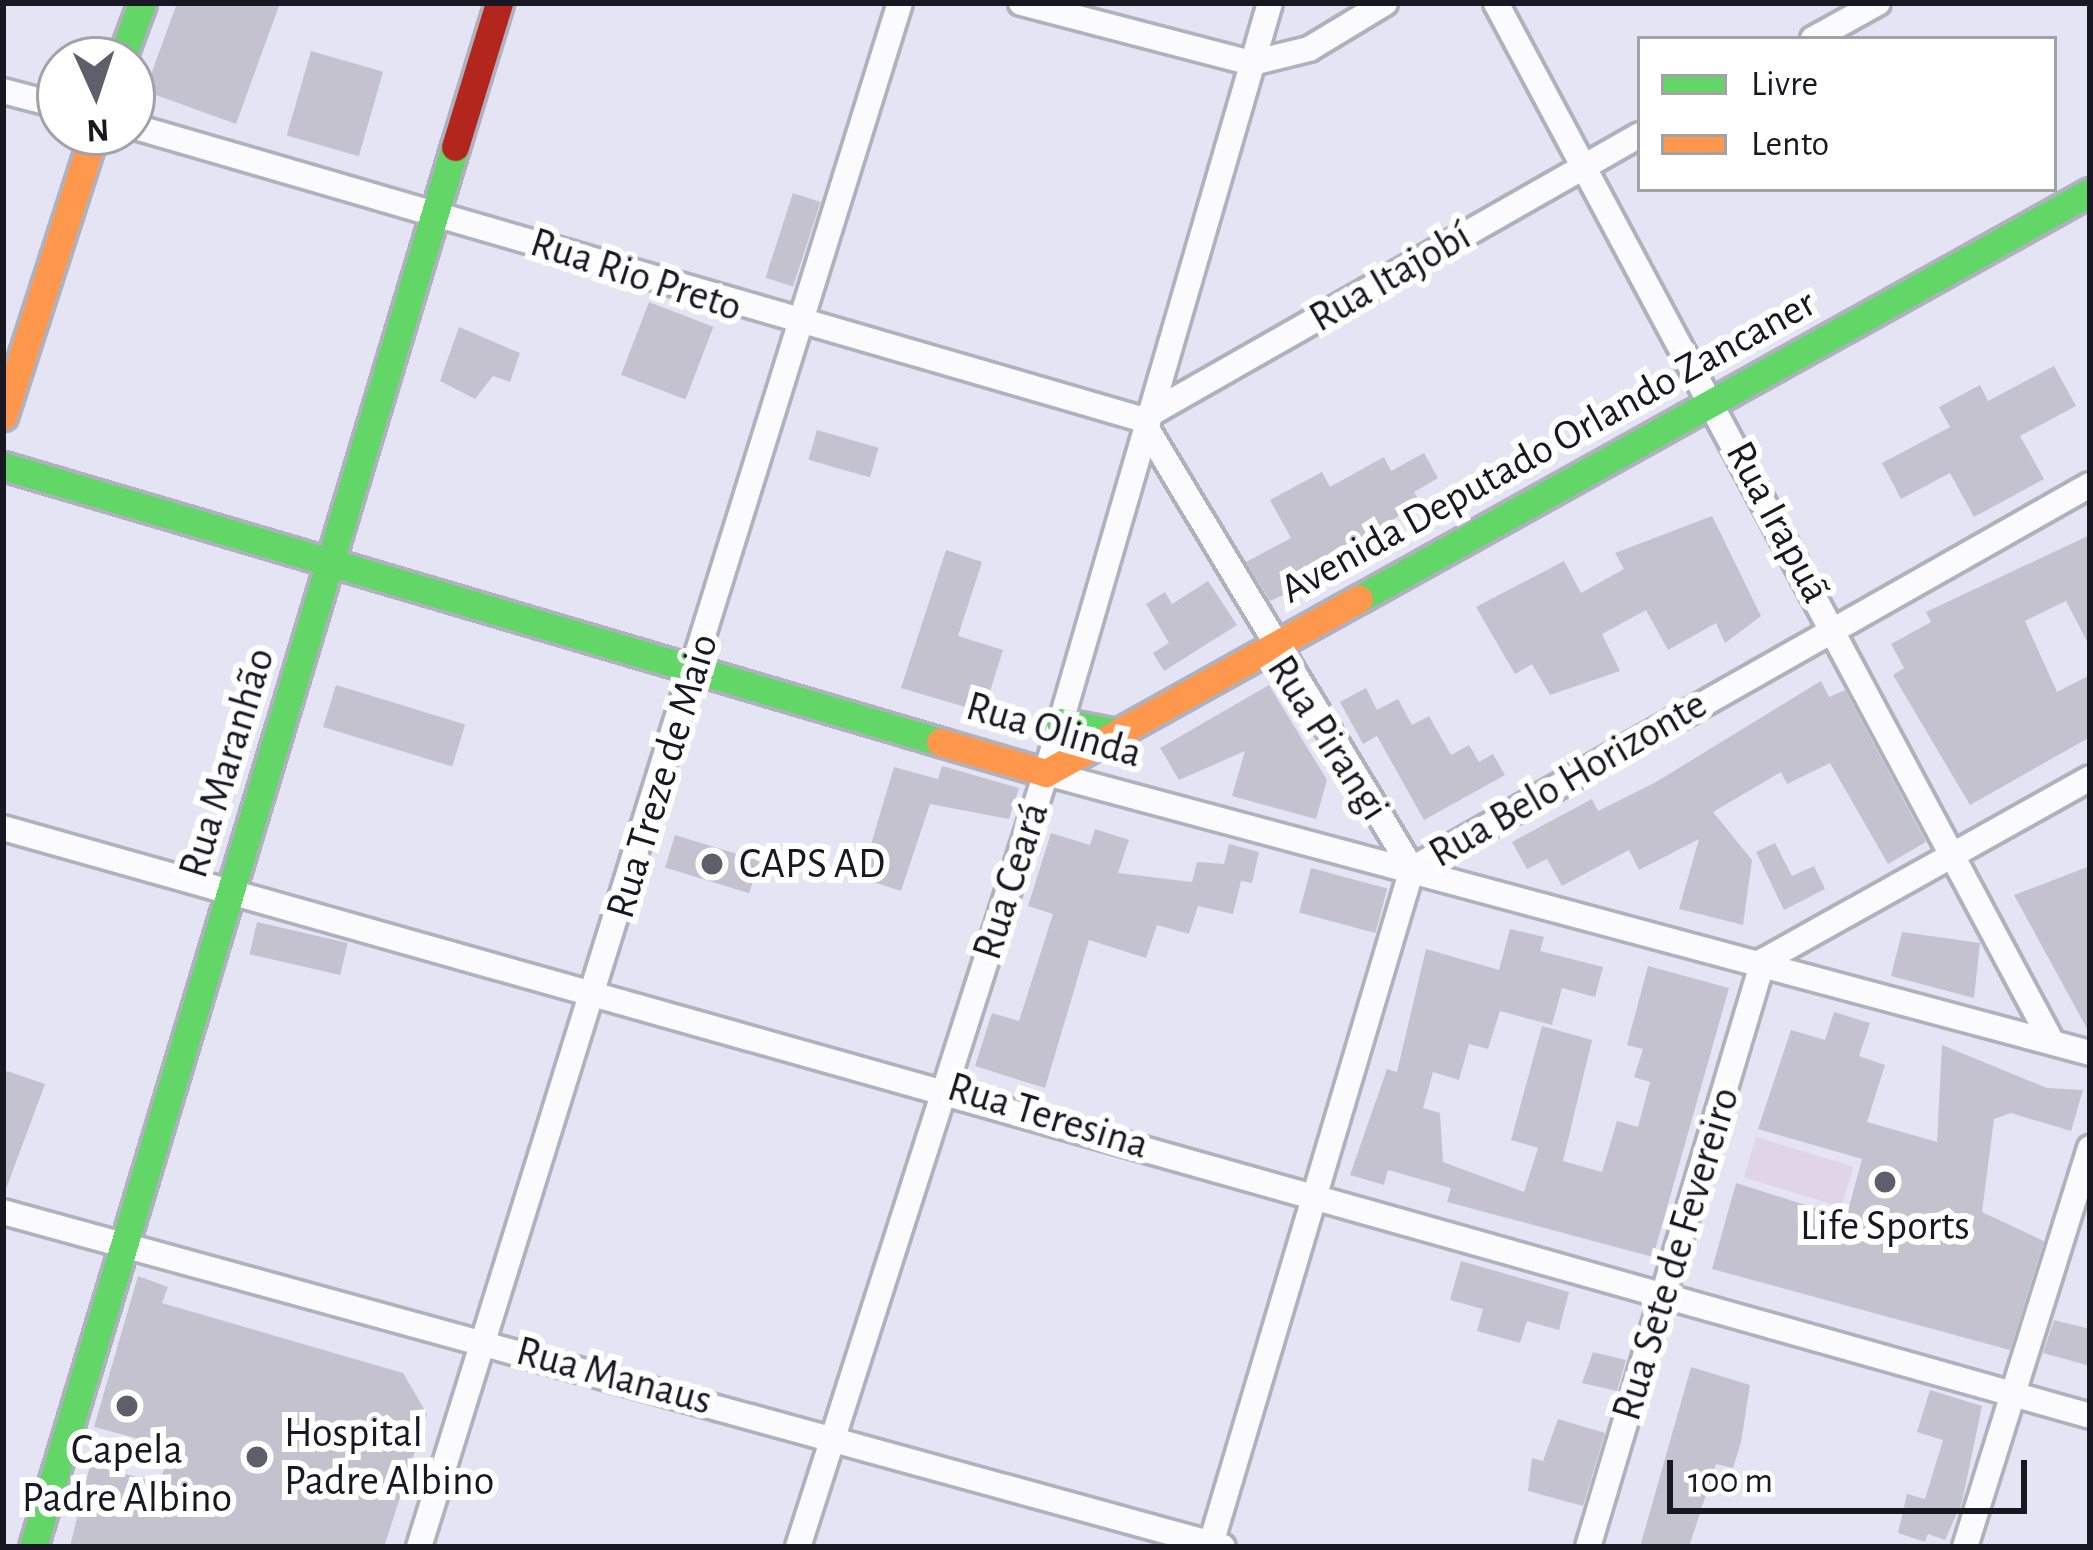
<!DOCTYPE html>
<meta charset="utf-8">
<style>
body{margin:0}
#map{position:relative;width:2093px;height:1550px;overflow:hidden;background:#e4e4f5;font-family:"Alegreya Sans",sans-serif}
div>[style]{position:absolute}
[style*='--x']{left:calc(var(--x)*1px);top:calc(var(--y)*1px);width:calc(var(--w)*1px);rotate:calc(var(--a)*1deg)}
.green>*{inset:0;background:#e0d4e6;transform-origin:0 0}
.building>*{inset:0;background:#c5c2d0;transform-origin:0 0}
.roads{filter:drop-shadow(3px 0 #b0b1be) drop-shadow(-3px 0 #b0b1be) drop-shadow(0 3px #b0b1be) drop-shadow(0 -3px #b0b1be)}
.street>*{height:24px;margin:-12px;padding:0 12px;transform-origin:12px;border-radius:12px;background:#fbfbfe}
.fast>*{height:27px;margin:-13.5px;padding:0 13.5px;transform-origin:13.5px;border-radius:13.5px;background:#63d668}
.slow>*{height:27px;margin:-13.5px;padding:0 13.5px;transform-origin:13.5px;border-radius:13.5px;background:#ff974d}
.jam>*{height:27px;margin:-13.5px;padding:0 13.5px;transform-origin:13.5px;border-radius:13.5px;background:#b3261e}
.dots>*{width:33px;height:33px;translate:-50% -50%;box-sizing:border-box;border:6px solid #fff;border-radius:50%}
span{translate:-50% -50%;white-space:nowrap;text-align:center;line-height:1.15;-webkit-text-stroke:12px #fff;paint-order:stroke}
.street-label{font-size:42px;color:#181823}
.poi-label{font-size:42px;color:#181823}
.left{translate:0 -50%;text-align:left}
.frame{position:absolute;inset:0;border:6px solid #181823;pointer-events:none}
.legend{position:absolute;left:1637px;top:36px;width:420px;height:156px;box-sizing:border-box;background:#fff;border:3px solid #a3a3a7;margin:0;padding:15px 21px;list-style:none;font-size:36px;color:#181823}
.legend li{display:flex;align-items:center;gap:24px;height:60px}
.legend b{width:60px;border:3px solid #a3a3a7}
.north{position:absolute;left:36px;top:36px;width:120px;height:120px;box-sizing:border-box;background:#fff;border:3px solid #a3a3a7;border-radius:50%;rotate:177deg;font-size:33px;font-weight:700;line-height:48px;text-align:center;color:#181823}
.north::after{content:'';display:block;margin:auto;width:42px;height:54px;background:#5f5f6c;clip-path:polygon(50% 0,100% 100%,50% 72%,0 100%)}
.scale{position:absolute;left:1667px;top:1460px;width:360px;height:54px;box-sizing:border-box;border:6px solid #181823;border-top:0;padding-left:15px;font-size:36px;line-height:42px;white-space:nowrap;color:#181823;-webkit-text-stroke:9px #fff;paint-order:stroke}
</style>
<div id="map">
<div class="green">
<div style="left:1756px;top:1137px;width:102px;height:42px;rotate:17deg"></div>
</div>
<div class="building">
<div style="clip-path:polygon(177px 3px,280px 3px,236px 124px,145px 91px)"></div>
<div style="left:311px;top:51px;width:75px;height:88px;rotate:16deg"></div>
<div style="left:793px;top:193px;width:29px;height:89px;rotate:18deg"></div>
<div style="left:649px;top:302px;width:69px;height:78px;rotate:21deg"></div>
<div style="clip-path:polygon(459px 327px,520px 353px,510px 382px,493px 376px,475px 399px,440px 381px)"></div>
<div style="clip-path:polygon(2054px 366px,2076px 406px,2020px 436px,2044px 479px,1974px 517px,1950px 473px,1901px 499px,1882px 463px,1950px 427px,1939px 407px,1980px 385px,1988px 401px)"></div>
<div style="left:817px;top:430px;width:64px;height:31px;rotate:16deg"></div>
<div style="clip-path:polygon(1424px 453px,1438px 478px,1414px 492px,1420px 502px,1322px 566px,1328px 575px,1270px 601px,1246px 562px,1291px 538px,1270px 500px,1322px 472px,1330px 487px,1384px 457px,1391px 471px)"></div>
<div style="clip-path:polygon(1712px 516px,1761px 616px,1725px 643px,1716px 623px,1668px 650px,1646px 610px,1602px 634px,1620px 671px,1550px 695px,1532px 664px,1515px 674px,1476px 607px,1564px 561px,1581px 593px,1624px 569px,1615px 553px)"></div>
<div style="clip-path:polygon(2090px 535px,2090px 647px,2066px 601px,2025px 621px,2057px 692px,2090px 675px,2090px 737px,1970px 805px,1893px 675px,1904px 668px,1891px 644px,1931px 622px,1926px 612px)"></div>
<div style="clip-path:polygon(946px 550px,982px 562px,958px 636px,1003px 650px,987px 701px,972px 709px,901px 688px)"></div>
<div style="clip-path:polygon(1208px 581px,1237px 625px,1164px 671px,1153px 653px,1169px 643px,1146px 604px,1165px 592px,1172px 604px)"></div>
<div style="clip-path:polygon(1821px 681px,1829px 697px,1845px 690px,1926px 842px,1888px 864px,1830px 763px,1787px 784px,1781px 772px,1713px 812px,1752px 860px,1743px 925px,1679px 909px,1699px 839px,1639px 870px,1629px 850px,1562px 886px,1547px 859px,1527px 869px,1512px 842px,1592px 799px,1598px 811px,1656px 782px)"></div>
<div style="left:336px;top:685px;width:135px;height:44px;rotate:17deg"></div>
<div style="clip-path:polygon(1269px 685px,1327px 780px,1316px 819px,1232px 796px,1245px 751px,1179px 780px,1160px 748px)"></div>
<div style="clip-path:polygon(1366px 688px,1377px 710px,1398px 699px,1412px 725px,1429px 716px,1451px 755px,1469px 745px,1479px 762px,1493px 754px,1505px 775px,1424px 820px,1377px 736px,1363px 744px,1340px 702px)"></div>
<div style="clip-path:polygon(942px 766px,1019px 788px,1009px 819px,930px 804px,901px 891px,861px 878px,894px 767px,938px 779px)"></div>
<div style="clip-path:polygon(1095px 829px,1129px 840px,1118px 873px,1192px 882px,1197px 862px,1224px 864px,1229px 844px,1259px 852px,1252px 883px,1241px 881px,1233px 914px,1198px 906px,1189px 934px,1157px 925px,1146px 958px,1089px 940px,1045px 1088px,975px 1066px,992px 1013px,1019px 1021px,1053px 914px,1028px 906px,1051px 833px,1090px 845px)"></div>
<div style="left:675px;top:835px;width:88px;height:34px;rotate:17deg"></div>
<div style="clip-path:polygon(1775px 843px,1792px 876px,1814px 866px,1825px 889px,1784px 910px,1756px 852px)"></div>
<div style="clip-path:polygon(2090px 866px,2090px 1034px,2014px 895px)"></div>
<div style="left:1311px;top:868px;width:79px;height:46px;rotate:15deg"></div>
<div style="left:257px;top:922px;width:93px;height:33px;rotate:13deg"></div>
<div style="clip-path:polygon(1510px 929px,1544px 937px,1540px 951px,1603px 967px,1595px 997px,1562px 988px,1552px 1025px,1500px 1011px,1488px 1049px,1469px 1044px,1459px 1080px,1433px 1072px,1423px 1108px,1440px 1113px,1443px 1162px,1524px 1192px,1538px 1148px,1511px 1140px,1542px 1026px,1592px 1040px,1563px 1161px,1602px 1172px,1617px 1121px,1638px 1127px,1650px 1082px,1634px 1077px,1643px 1049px,1627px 1045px,1648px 966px,1729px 988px,1653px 1257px,1447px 1202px,1451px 1188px,1388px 1170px,1384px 1185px,1350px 1175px,1387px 1069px,1397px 1072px,1426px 949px,1499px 970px)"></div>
<div style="clip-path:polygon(1902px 932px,1980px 943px,1974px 998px,1891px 976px)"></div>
<div style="clip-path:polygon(1834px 1012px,1870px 1023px,1859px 1056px,1885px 1065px,1867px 1122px,1937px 1142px,1942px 1045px,2047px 1088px,2083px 1090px,2071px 1131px,2011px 1113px,1994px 1119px,1982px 1212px,2044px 1241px,2010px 1350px,1712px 1269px,1736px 1183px,1846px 1218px,1862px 1159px,1758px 1129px,1791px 1030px,1825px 1040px)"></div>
<div style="clip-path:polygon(7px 1071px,45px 1084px,6px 1189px,3px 1082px)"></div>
<div style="clip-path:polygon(1461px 1261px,1569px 1292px,1559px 1330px,1527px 1321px,1520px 1343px,1477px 1331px,1483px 1309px,1450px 1300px)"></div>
<div style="clip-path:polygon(138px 1276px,168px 1287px,162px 1303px,403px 1373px,427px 1414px,384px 1547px,70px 1547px,90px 1465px,160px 1483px,170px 1447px,94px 1427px)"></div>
<div style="clip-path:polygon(2054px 1320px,2090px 1329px,2090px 1366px,2043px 1353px)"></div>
<div style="clip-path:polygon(1593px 1352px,1626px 1360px,1617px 1391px,1582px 1383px)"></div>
<div style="clip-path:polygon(1691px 1367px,1750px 1385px,1741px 1442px,1733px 1468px,1716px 1464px,1689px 1547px,1640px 1547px)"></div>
<div style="clip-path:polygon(1930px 1390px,1982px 1406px,1962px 1502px,1945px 1540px,1928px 1534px,1925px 1542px,1898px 1533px,1907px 1494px,1925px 1499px,1943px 1440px,1917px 1432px)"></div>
<div style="clip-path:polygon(1558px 1419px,1605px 1433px,1583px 1506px,1528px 1491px,1532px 1458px,1543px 1461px)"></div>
</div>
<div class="roads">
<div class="street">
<div style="--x:1021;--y:3;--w:239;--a:14.6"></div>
<div style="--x:1252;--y:63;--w:59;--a:-13.8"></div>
<div style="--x:1309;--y:49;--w:89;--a:-31.2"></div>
<div style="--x:1496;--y:3;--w:1178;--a:61.85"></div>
<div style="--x:1813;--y:39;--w:74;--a:-29"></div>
<div style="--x:3;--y:91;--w:59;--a:14.7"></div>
<div style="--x:132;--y:126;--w:1051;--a:16.19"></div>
<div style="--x:1141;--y:419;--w:574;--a:-29.65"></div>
<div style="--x:1141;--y:419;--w:525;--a:58.94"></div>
<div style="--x:1046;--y:773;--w:1081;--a:15.01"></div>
<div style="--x:3;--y:828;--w:2168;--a:15.73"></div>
<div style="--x:3;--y:1212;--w:1265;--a:15.35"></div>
<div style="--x:419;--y:1547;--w:1617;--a:-72.7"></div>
<div style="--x:798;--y:1547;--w:813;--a:-72.23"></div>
<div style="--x:1046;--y:773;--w:802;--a:-73.78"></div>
<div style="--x:1210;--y:1547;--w:707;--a:-73.41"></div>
<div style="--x:1412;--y:869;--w:779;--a:-29.53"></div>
<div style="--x:1588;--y:1547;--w:612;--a:-73.37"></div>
<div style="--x:1763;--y:961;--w:375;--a:-29.2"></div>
<div style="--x:1965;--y:1547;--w:418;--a:-72.6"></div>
</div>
<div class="fast">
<div style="--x:121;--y:60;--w:61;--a:-69.8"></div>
<div style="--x:3;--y:466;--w:977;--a:16.41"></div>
<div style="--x:1359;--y:599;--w:837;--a:-29.11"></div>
<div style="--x:1060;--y:722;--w:58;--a:10.9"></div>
<div style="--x:33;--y:1547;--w:1462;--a:-73.23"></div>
</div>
<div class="slow">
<div style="--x:3;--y:416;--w:299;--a:-72.1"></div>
<div style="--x:940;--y:742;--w:110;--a:16.3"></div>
<div style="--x:1046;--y:773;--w:358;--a:-29.1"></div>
</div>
<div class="jam">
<div style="--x:455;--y:147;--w:151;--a:-73"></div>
</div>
</div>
<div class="dots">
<div style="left:712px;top:864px;background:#5f5f6c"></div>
<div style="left:1885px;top:1182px;background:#5f5f6c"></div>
<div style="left:127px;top:1406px;background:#5f5f6c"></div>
<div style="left:257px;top:1457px;background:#5f5f6c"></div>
</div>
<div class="street-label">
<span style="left:636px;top:275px;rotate:18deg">Rua Rio Preto</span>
<span style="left:1390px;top:277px;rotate:-30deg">Rua Itajobí</span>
<span style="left:1548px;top:446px;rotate:-29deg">Avenida Deputado Orlando Zancaner</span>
<span style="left:1778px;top:522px;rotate:62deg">Rua Irapuã</span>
<span style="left:1054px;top:730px;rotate:16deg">Rua Olinda</span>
<span style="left:1328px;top:738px;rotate:57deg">Rua Pirangi</span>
<span style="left:227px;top:763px;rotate:-73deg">Rua Maranhão</span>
<span style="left:662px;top:776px;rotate:-73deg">Rua Treze de Maio</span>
<span style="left:1568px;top:779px;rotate:-30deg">Rua Belo Horizonte</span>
<span style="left:1011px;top:881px;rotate:-72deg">Rua Ceará</span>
<span style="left:1048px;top:1116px;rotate:17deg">Rua Teresina</span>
<span style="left:1676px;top:1254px;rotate:-73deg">Rua Sete de Fevereiro</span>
<span style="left:614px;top:1376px;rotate:15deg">Rua Manaus</span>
</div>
<div class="poi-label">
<span class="left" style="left:739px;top:864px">CAPS AD</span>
<span style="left:1885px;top:1226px">Life Sports</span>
<span class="left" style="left:284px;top:1457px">Hospital<br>Padre Albino</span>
<span style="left:127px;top:1474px">Capela<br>Padre Albino</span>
</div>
<div class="frame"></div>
<ul class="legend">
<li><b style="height:15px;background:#63d668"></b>Livre</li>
<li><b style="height:15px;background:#ff974d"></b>Lento</li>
</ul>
<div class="north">N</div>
<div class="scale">100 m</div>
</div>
